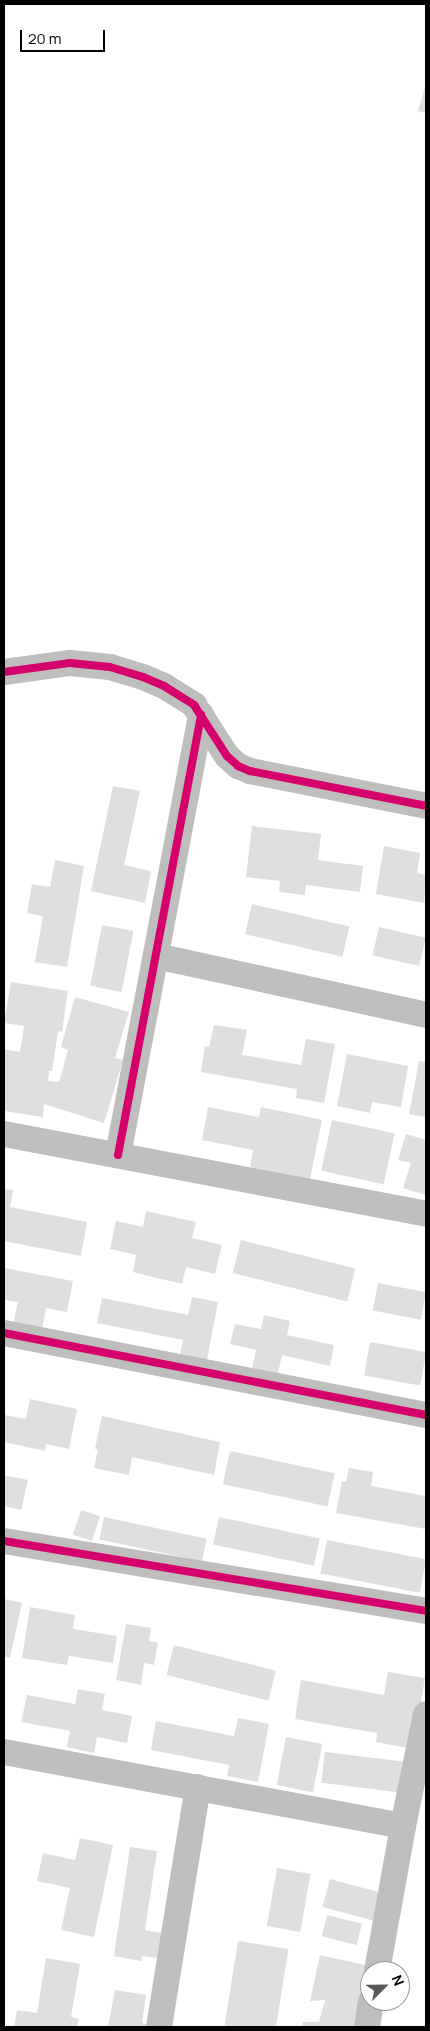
<!DOCTYPE html>
<style>
body{margin:0}
#map{position:relative;width:430px;height:2031px;overflow:hidden;background:#fff;font-family:Manrope,sans-serif}
div>[style]{position:absolute}
[style*='--x']{left:calc(var(--x)*1px);top:calc(var(--y)*1px);width:calc(var(--w)*1px);rotate:calc(var(--a)*1deg)}
.building>*{inset:0;background:#dfdfdf;transform-origin:0 0}
.minor>*{height:26px;margin:-13px;padding:0 13px;transform-origin:13px;border-radius:13px;background:#bebebe}
.cycleway>*{height:8px;margin:-4px;padding:0 4px;transform-origin:4px;border-radius:4px;background:#d6006c}
span{translate:-50% -50%;white-space:nowrap;text-align:center;line-height:1.15;-webkit-text-stroke:4px #fff;paint-order:stroke}
.frame{position:absolute;inset:0;border:5px solid #000;pointer-events:none}
.north{position:absolute;left:360px;top:1961px;width:50px;height:50px;box-sizing:border-box;background:#fff;border:1px solid #999;border-radius:50%;rotate:67deg;font-size:14px;font-weight:700;line-height:20px;text-align:center;color:#000}
.north::after{content:'';display:block;margin:auto;width:18px;height:22px;background:#595959;clip-path:polygon(50% 0,100% 100%,50% 72%,0 100%)}
.scale{position:absolute;left:20px;top:30px;width:85px;height:22px;box-sizing:border-box;border:2px solid #000;border-top:0;padding-left:6px;font-size:15px;line-height:18px;white-space:nowrap;color:#000;-webkit-text-stroke:4px #fff;paint-order:stroke}
</style>
<div id="map">
<div class="building">
<div style="clip-path:polygon(426px 84px,426px 113px,418px 111px)"></div>
<div style="clip-path:polygon(113px 786px,140px 791px,124px 865px,151px 871px,145px 903px,91px 891px)"></div>
<div style="clip-path:polygon(252px 826px,321px 834px,318px 860px,363px 866px,360px 892px,306px 885px,305px 895px,279px 892px,280px 881px,246px 877px)"></div>
<div style="clip-path:polygon(384px 846px,420px 853px,417px 873px,426px 875px,424px 903px,376px 894px)"></div>
<div style="clip-path:polygon(55px 860px,84px 866px,67px 967px,35px 962px,43px 916px,27px 913px,32px 884px,50px 887px)"></div>
<div style="left:252px;top:904px;width:100px;height:31px;rotate:13deg"></div>
<div style="left:102px;top:925px;width:32px;height:62px;rotate:11deg"></div>
<div style="left:379px;top:927px;width:48px;height:29px;rotate:13deg"></div>
<div style="clip-path:polygon(11px 982px,68px 991px,62px 1032px,58px 1031px,52px 1071px,49px 1071px,48px 1081px,59px 1082px,68px 1050px,61px 1047px,75px 997px,129px 1012px,115px 1058px,123px 1060px,104px 1123px,44px 1104px,43px 1117px,4px 1111px,4px 1049px,20px 1052px,24px 1026px,4px 1023px)"></div>
<div style="clip-path:polygon(214px 1025px,247px 1030px,242px 1055px,301px 1065px,306px 1039px,335px 1044px,324px 1103px,296px 1098px,297px 1089px,201px 1072px,205px 1046px,209px 1047px)"></div>
<div style="clip-path:polygon(347px 1054px,408px 1066px,401px 1107px,372px 1102px,370px 1113px,337px 1106px)"></div>
<div style="clip-path:polygon(419px 1061px,426px 1062px,426px 1117px,409px 1114px)"></div>
<div style="clip-path:polygon(208px 1107px,259px 1117px,261px 1107px,322px 1120px,310px 1179px,250px 1167px,253px 1150px,202px 1140px)"></div>
<div style="left:332px;top:1120px;width:64px;height:52px;rotate:12deg"></div>
<div style="clip-path:polygon(406px 1134px,426px 1140px,426px 1195px,403px 1188px,411px 1163px,398px 1160px)"></div>
<div style="clip-path:polygon(4px 1189px,13px 1190px,10px 1207px,87px 1222px,81px 1256px,4px 1241px)"></div>
<div style="clip-path:polygon(146px 1211px,196px 1222px,192px 1238px,222px 1245px,215px 1274px,186px 1267px,182px 1284px,133px 1272px,136px 1255px,110px 1249px,116px 1221px,143px 1227px)"></div>
<div style="left:241px;top:1240px;width:118px;height:34px;rotate:14deg"></div>
<div style="clip-path:polygon(4px 1268px,73px 1281px,67px 1312px,46px 1308px,42px 1329px,13px 1324px,18px 1302px,4px 1300px)"></div>
<div style="left:378px;top:1283px;width:49px;height:28px;rotate:11deg"></div>
<div style="clip-path:polygon(192px 1297px,218px 1302px,207px 1360px,180px 1355px,183px 1340px,97px 1323px,102px 1298px,188px 1315px)"></div>
<div style="clip-path:polygon(264px 1315px,290px 1321px,287px 1335px,334px 1345px,330px 1366px,282px 1355px,278px 1373px,252px 1368px,256px 1350px,230px 1344px,235px 1324px,261px 1329px)"></div>
<div style="left:370px;top:1342px;width:57px;height:34px;rotate:10deg"></div>
<div style="clip-path:polygon(30px 1399px,77px 1409px,69px 1449px,46px 1444px,45px 1451px,4px 1442px,4px 1415px,26px 1419px)"></div>
<div style="clip-path:polygon(102px 1416px,220px 1442px,214px 1475px,132px 1457px,129px 1475px,94px 1468px,98px 1450px,95px 1449px)"></div>
<div style="left:230px;top:1451px;width:107px;height:34px;rotate:12deg"></div>
<div style="clip-path:polygon(349px 1468px,373px 1472px,371px 1486px,426px 1496px,426px 1529px,336px 1513px,342px 1481px,346px 1482px)"></div>
<div style="clip-path:polygon(4px 1475px,28px 1480px,21px 1510px,4px 1506px)"></div>
<div style="left:81px;top:1510px;width:20px;height:26px;rotate:18deg"></div>
<div style="left:104px;top:1517px;width:105px;height:23px;rotate:12deg"></div>
<div style="left:219px;top:1517px;width:103px;height:28px;rotate:12deg"></div>
<div style="left:327px;top:1540px;width:101px;height:34px;rotate:11deg"></div>
<div style="clip-path:polygon(4px 1599px,22px 1603px,10px 1658px,4px 1656px)"></div>
<div style="clip-path:polygon(30px 1607px,75px 1615px,73px 1629px,117px 1636px,113px 1663px,69px 1656px,67px 1665px,22px 1658px)"></div>
<div style="clip-path:polygon(126px 1624px,151px 1628px,149px 1641px,158px 1643px,154px 1665px,144px 1663px,141px 1685px,116px 1680px)"></div>
<div style="left:174px;top:1645px;width:105px;height:31px;rotate:14deg"></div>
<div style="clip-path:polygon(388px 1672px,425px 1678px,413px 1749px,376px 1742px,377px 1733px,295px 1719px,301px 1680px,384px 1695px)"></div>
<div style="clip-path:polygon(78px 1689px,105px 1694px,102px 1710px,132px 1716px,127px 1743px,97px 1737px,94px 1753px,67px 1747px,70px 1731px,21px 1722px,27px 1695px,75px 1704px)"></div>
<div style="clip-path:polygon(238px 1718px,269px 1724px,258px 1782px,227px 1776px,229px 1765px,151px 1750px,156px 1721px,234px 1736px)"></div>
<div style="left:286px;top:1737px;width:37px;height:49px;rotate:11deg"></div>
<div style="left:325px;top:1752px;width:83px;height:31px;rotate:7deg"></div>
<div style="clip-path:polygon(80px 1838px,113px 1845px,94px 1937px,61px 1930px,70px 1888px,37px 1881px,43px 1853px,75px 1860px)"></div>
<div style="clip-path:polygon(130px 1847px,157px 1851px,145px 1930px,168px 1934px,164px 1959px,142px 1956px,141px 1961px,114px 1956px)"></div>
<div style="left:277px;top:1868px;width:34px;height:59px;rotate:10deg"></div>
<div style="left:330px;top:1879px;width:52px;height:29px;rotate:15deg"></div>
<div style="left:327px;top:1915px;width:36px;height:22px;rotate:14deg"></div>
<div style="left:238px;top:1941px;width:51px;height:87px;rotate:9deg"></div>
<div style="clip-path:polygon(320px 1955px,374px 1967px,370px 1971px,370px 1990px,362px 2027px,302px 2027px,303px 2022px,319px 2022px,325px 2000px,310px 2001px)"></div>
<div style="clip-path:polygon(46px 1958px,80px 1964px,71px 2017px,79px 2019px,77px 2027px,14px 2027px,17px 2010px,37px 2013px)"></div>
<div style="clip-path:polygon(115px 1990px,146px 1995px,142px 2023px,160px 2027px,108px 2027px)"></div>
</div>
<div class="minor">
<div style="--x:4;--y:672;--w:67;--a:-7.8"></div>
<div style="--x:70;--y:663;--w:40;--a:5.7"></div>
<div style="--x:110;--y:667;--w:34;--a:17"></div>
<div style="--x:143;--y:677;--w:23;--a:23"></div>
<div style="--x:164;--y:686;--w:36;--a:32"></div>
<div style="--x:194;--y:705;--w:61;--a:57.1"></div>
<div style="--x:227;--y:756;--w:15;--a:42"></div>
<div style="--x:238;--y:766;--w:13;--a:23"></div>
<div style="--x:250;--y:771;--w:179;--a:11.2"></div>
<div style="--x:156;--y:956;--w:276;--a:12.3"></div>
<div style="--x:4;--y:1134;--w:430;--a:10.7"></div>
<div style="--x:118;--y:1155;--w:448;--a:-79.3"></div>
<div style="--x:4;--y:1333;--w:430;--a:11"></div>
<div style="--x:4;--y:1541;--w:428;--a:9.4"></div>
<div style="--x:4;--y:1752;--w:406;--a:10.5"></div>
<div style="--x:377;--y:1971;--w:147;--a:-79.8"></div>
<div style="--x:403;--y:1826;--w:114;--a:-78.4"></div>
<div style="--x:159;--y:2027;--w:243;--a:-80.8"></div>
<div style="--x:367;--y:2027;--w:26;--a:-81"></div>
</div>
<div class="cycleway">
<div style="--x:4;--y:672;--w:67;--a:-7.8"></div>
<div style="--x:70;--y:663;--w:40;--a:5.7"></div>
<div style="--x:110;--y:667;--w:34;--a:17"></div>
<div style="--x:143;--y:677;--w:23;--a:23"></div>
<div style="--x:164;--y:686;--w:36;--a:32"></div>
<div style="--x:194;--y:705;--w:61;--a:57.1"></div>
<div style="--x:227;--y:756;--w:15;--a:42"></div>
<div style="--x:238;--y:766;--w:13;--a:23"></div>
<div style="--x:250;--y:771;--w:179;--a:11.2"></div>
<div style="--x:118;--y:1155;--w:448;--a:-79.3"></div>
<div style="--x:4;--y:1333;--w:430;--a:11"></div>
<div style="--x:4;--y:1541;--w:428;--a:9.4"></div>
</div>
<div class="frame"></div>
<div class="north">N</div>
<div class="scale">20 m</div>
</div>
